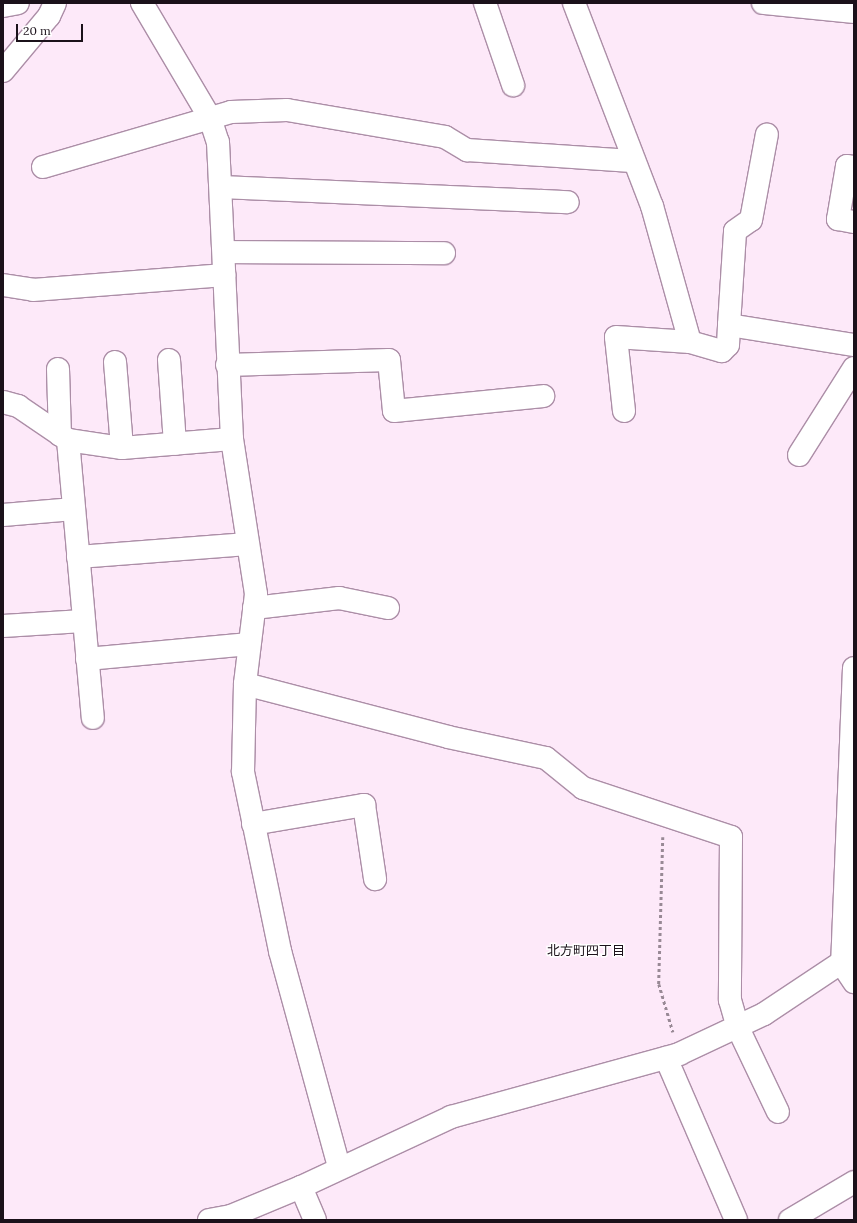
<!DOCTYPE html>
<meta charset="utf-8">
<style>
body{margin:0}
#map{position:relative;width:857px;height:1223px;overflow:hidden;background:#fde9f9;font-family:Lora,"Noto Sans JP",serif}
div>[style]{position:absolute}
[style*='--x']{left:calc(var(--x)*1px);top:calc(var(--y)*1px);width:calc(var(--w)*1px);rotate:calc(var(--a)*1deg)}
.path>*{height:2.5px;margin-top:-1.25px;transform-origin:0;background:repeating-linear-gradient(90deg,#988995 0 3px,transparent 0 6px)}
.roads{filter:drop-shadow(1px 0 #ac8ea7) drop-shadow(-1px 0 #ac8ea7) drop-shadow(0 1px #ac8ea7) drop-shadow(0 -1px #ac8ea7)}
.minor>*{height:22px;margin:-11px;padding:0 11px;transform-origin:11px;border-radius:11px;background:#fff}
span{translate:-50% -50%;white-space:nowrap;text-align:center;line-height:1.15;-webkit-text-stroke:3px #fff;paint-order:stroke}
.neighbourhood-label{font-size:13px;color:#1b111a}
.frame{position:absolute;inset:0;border:4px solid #1b111a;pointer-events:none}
.scale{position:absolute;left:16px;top:24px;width:67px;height:18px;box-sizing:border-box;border:2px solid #1b111a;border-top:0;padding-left:5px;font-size:12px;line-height:14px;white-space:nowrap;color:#1b111a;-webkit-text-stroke:3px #fff;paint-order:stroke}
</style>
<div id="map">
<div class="path">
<div style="--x:663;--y:837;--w:147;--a:91.6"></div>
<div style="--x:659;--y:984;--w:50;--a:73.7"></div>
</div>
<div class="roads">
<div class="minor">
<div style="--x:142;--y:3;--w:134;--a:59.4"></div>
<div style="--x:210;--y:118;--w:25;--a:72"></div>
<div style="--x:218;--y:142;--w:297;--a:87.3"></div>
<div style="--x:232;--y:439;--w:157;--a:81.2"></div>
<div style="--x:256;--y:594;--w:91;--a:97"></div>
<div style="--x:245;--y:684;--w:88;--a:91.3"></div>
<div style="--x:243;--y:772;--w:183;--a:78.3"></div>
<div style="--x:280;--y:951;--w:224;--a:74.7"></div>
<div style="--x:485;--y:3;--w:87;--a:71.1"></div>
<div style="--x:574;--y:3;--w:217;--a:69"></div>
<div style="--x:652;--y:206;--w:141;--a:74.4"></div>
<div style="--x:763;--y:3;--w:91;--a:5.6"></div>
<div style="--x:3;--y:6;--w:15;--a:-11"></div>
<div style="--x:3;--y:71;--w:72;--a:-50.1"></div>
<div style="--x:49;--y:16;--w:14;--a:-65"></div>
<div style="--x:43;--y:167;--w:196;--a:-16.3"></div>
<div style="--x:231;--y:112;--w:56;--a:-2"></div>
<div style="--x:287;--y:110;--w:160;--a:9.7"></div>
<div style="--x:445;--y:137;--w:26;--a:31"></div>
<div style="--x:467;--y:150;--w:165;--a:3.8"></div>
<div style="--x:854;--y:167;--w:7;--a:-172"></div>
<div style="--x:847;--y:166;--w:54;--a:99.6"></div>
<div style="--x:838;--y:219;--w:16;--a:11"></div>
<div style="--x:221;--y:187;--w:347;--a:2.5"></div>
<div style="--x:225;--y:252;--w:219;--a:0.3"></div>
<div style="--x:3;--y:285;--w:30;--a:9"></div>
<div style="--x:33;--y:290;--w:192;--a:-4.5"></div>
<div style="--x:729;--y:325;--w:94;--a:-86.3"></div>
<div style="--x:735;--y:231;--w:19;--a:-35"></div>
<div style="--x:751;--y:220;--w:87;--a:-79.5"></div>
<div style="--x:169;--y:360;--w:84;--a:85.9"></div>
<div style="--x:115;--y:362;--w:86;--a:85.3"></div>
<div style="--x:227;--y:365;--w:162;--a:-1.8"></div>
<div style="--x:389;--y:360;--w:51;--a:84.4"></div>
<div style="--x:394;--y:411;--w:150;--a:-5.7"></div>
<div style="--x:58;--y:369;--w:66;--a:88.3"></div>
<div style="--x:3;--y:402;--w:16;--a:15"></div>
<div style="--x:18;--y:406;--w:60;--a:34.2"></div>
<div style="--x:68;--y:440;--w:55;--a:8.4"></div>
<div style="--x:122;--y:448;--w:110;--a:-4.7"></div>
<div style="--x:624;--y:411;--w:74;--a:-96.2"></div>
<div style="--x:616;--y:337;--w:74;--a:3.9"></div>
<div style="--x:690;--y:342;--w:33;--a:16"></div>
<div style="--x:722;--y:351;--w:8;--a:-45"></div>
<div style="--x:728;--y:345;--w:20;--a:-87"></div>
<div style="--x:729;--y:325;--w:127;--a:9.1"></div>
<div style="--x:68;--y:440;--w:279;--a:84.9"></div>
<div style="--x:799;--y:455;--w:103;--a:-57.7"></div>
<div style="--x:3;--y:515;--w:71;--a:-4.8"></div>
<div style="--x:78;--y:557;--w:170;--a:-4.4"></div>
<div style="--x:254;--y:608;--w:86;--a:-6.7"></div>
<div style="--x:339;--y:598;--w:50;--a:11.5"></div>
<div style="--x:3;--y:626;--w:80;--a:-3.6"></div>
<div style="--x:87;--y:659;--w:163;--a:-5.3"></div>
<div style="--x:854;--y:668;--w:296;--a:92.3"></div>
<div style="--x:842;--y:964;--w:22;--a:56"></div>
<div style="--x:245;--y:684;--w:210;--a:14.6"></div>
<div style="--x:448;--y:737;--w:100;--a:12.1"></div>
<div style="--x:546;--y:758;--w:48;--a:39"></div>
<div style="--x:583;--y:788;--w:156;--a:18.3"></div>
<div style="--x:731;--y:837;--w:163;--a:90.4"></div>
<div style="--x:730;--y:1000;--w:29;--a:74"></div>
<div style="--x:738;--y:1028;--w:93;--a:64.5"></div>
<div style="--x:253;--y:824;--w:113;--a:-9.7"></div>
<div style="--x:364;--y:805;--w:75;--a:81.5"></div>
<div style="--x:666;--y:1058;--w:176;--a:66.6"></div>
<div style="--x:301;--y:1187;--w:36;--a:67"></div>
<div style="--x:209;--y:1220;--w:22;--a:-10"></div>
<div style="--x:231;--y:1216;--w:76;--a:-22.5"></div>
<div style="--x:301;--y:1187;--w:166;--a:-25"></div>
<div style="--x:451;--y:1117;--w:237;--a:-15.4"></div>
<div style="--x:679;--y:1054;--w:94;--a:-25.2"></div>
<div style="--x:764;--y:1014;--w:108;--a:-33.7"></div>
<div style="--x:790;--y:1220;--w:74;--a:-30.7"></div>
</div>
</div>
<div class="neighbourhood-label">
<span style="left:586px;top:951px">北方町四丁目</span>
</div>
<div class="frame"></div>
<div class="scale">20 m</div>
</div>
